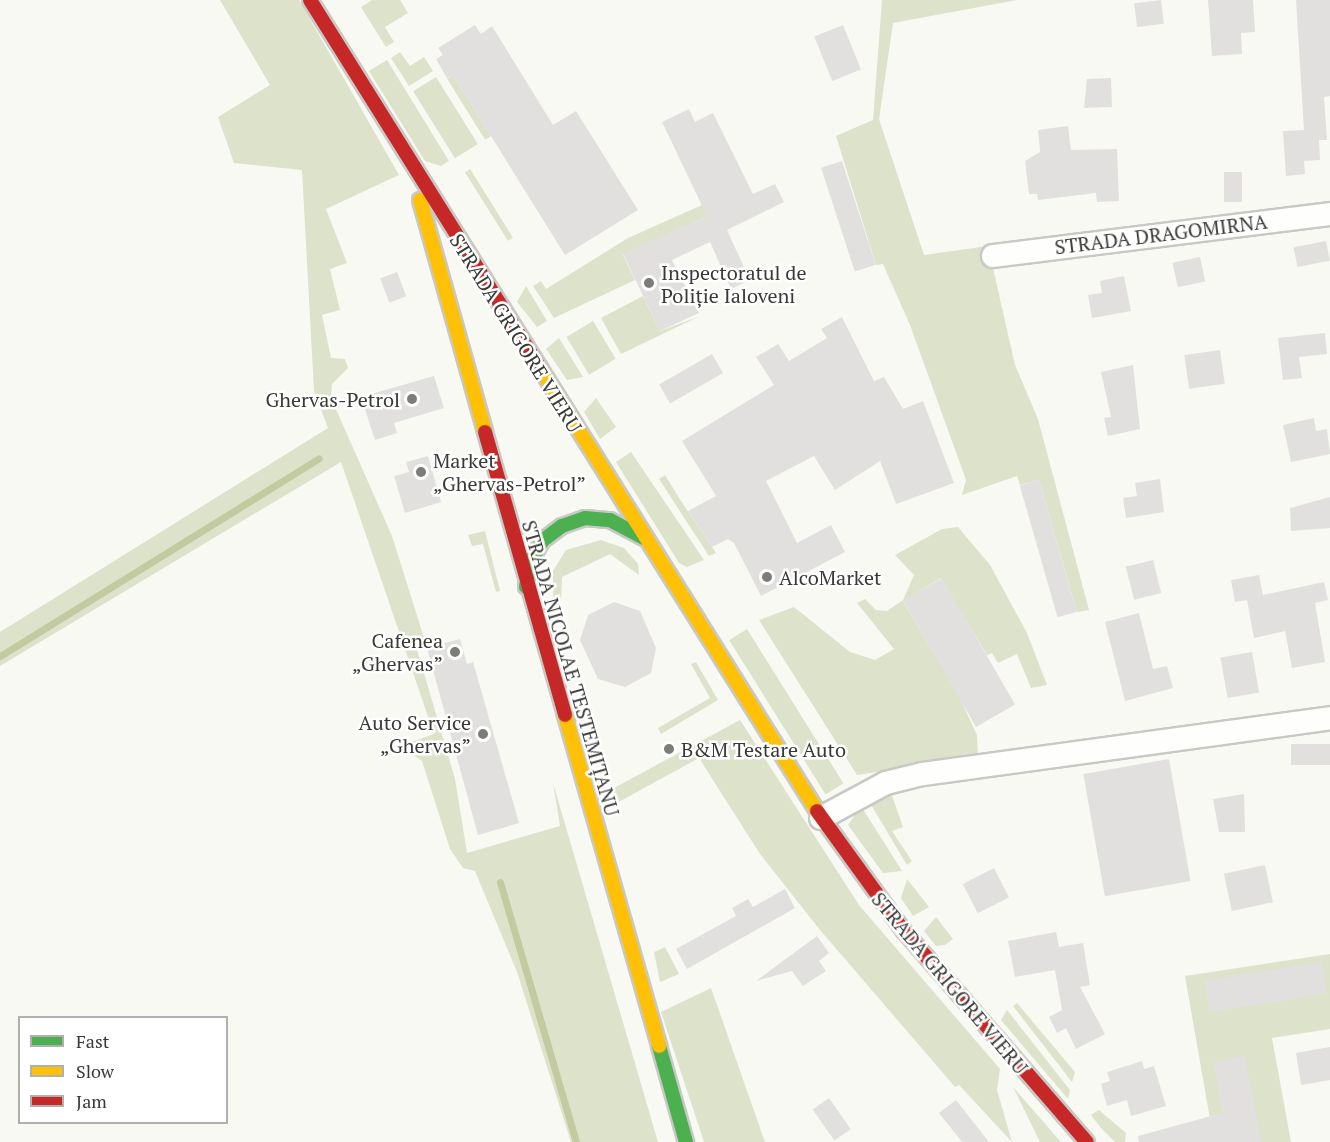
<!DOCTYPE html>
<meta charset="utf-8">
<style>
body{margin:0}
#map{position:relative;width:1330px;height:1142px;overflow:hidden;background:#f8f9f3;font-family:"PT Serif",serif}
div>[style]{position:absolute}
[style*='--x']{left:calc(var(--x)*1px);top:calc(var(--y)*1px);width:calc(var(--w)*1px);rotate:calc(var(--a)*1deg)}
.green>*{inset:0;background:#dde2cb;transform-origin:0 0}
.stream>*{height:7px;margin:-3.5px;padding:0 3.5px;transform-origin:3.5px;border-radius:3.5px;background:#c3caa0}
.building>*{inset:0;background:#e1e0de;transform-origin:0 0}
.roads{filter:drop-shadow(2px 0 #c8c9c4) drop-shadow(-2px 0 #c8c9c4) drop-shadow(0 2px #c8c9c4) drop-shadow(0 -2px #c8c9c4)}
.street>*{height:22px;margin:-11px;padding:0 11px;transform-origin:11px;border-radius:11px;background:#fefefd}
.fast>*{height:14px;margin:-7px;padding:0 7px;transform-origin:7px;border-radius:7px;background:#4caf50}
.slow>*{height:14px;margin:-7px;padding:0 7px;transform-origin:7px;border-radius:7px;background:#ffc107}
.jam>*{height:14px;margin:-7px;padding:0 7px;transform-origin:7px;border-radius:7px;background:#c62828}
.dots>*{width:16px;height:16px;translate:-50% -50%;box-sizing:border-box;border:3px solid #fff;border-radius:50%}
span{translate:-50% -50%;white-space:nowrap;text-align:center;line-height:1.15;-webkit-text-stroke:5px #fff;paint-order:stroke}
.street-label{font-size:20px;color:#393a36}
.poi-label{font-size:20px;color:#393a36}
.left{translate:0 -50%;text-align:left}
.right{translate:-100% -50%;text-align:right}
.legend{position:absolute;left:18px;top:1016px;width:210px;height:108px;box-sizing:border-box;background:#fff;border:2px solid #b0b0af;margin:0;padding:8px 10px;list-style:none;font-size:18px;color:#393a36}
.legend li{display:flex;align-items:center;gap:12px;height:30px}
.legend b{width:30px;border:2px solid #b0b0af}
</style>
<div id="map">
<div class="green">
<div style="clip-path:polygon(220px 0,299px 0,399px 175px,326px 209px,347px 263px,330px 269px,340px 310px,322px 315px,331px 358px,345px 359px,348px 368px,332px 384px,331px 398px,392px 536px,425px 641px,416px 646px,455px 779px,467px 853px,560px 826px,553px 783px,658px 1142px,571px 1142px,517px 972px,475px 871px,463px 868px,450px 849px,422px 761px,400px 746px,434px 734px,341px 462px,0 666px,0 632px,328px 428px,314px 391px,302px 170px,234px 163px,218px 117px,270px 85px)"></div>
<div style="clip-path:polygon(372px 0,400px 0,408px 13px,385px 27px,394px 42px,386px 47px,361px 7px)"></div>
<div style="clip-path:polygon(882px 0,1017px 0,893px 23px,879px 119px,924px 255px,988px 246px,1015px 365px,1038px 419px,1089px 610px,1077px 612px,1039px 480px,1020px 485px,1017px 476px,962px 495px,966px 480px,910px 325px,883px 264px,876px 265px,836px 136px,873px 120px)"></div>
<div style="clip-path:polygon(400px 52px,410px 66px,424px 57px,433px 71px,409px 86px,391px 58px)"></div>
<div style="clip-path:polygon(387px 60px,449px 161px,441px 166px,425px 161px,369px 71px)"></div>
<div style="left:453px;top:75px;width:72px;height:7px;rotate:58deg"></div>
<div style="left:436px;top:77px;width:79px;height:27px;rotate:58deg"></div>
<div style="left:470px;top:169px;width:81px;height:6px;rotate:58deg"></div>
<div style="clip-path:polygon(702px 205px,707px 216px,623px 255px,635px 280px,554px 318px,533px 286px,541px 281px,546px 289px,628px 238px)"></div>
<div style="clip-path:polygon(526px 286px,547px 321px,537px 327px,517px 302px)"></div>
<div style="clip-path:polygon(643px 296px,660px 331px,700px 316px,621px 354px,601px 318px)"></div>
<div style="left:593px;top:321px;width:44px;height:31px;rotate:59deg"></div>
<div style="clip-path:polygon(559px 338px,583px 377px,567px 380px,546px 349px)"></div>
<div style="clip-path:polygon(596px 398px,616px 427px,600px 439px,584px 412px)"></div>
<div style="clip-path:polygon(631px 452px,704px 560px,687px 567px,679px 563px,616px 462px)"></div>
<div style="clip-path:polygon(665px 475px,681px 501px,716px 553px,709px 556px,659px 479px)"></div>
<div style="clip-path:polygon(958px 527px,990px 565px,1027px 633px,1047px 685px,1031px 688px,1017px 654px,998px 663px,992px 653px,987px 655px,941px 578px,903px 601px,959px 696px,977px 735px,978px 756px,857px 775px,759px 620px,794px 607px,850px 652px,875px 660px,894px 649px,857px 603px,865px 599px,876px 610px,887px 611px,903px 600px,914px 575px,895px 555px,942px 529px)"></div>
<div style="clip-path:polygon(485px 531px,500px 591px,496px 592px,483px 544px,472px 546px,468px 535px)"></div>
<div style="clip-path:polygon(601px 540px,624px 548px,638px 564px,639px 575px,610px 554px,562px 577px,561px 602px,553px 603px,553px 571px,566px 550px)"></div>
<div style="left:747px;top:629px;width:182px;height:21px;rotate:58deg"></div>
<div style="clip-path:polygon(696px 662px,718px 700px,661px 734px,658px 728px,710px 698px,691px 664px)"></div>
<div style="clip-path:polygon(740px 720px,859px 905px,1000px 1069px,997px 1090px,1012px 1142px,959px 1085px,955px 1087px,820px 930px,760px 854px,699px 758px,604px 810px,601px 795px)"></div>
<div style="clip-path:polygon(891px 793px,903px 827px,892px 831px,912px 861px,907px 865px,870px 803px)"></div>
<div style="clip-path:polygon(861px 806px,902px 871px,883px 873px,848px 825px)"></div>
<div style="clip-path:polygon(907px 879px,929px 907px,913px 916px,901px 898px)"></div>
<div style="clip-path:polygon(936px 917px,953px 939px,945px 945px,936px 946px,924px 931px)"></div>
<div style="clip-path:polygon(665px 947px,679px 974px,660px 982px,654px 952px)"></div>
<div style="clip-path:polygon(1330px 954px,1330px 1029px,1272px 1038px,1291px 1142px,1214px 1142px,1185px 976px)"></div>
<div style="clip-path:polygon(711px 988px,765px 1142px,704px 1142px,661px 1012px)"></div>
<div style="clip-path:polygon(1017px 1003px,1075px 1072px,1072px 1082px,1013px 1006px)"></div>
<div style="clip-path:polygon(1007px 1010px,1070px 1090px,1068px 1099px,1001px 1020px)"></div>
<div style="clip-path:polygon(1013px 1087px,1061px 1142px,1040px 1142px)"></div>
<div style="clip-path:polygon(1099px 1110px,1126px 1133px,1125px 1142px,1115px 1142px,1101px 1128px,1091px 1115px)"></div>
</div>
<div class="stream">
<div style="--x:0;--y:656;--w:375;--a:-31.8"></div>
<div style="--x:500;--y:882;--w:271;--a:73.7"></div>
</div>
<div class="building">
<div style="left:1161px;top:0;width:24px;height:27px;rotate:83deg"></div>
<div style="clip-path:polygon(1208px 0,1253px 0,1255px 32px,1241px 33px,1242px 54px,1212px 56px)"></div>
<div style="clip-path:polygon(1296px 0,1330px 0,1330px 96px,1324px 97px,1327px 140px,1319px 140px,1320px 160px,1304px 161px,1305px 174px,1286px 176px,1283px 131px,1304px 130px)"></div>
<div style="clip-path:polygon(475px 25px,481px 34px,492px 26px,553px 125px,576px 111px,638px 210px,565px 255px,453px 75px,447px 78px,436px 59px,443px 55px,438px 48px)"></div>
<div style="left:843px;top:25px;width:48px;height:31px;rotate:68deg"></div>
<div style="clip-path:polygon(1111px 78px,1112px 107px,1084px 108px,1087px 79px)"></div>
<div style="clip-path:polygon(689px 109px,695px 122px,713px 113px,753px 194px,775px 184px,784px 202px,727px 230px,750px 280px,731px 289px,710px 242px,672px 260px,699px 313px,660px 331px,623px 254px,707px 216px,662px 122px)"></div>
<div style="clip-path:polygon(1068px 126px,1071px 150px,1117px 149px,1119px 201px,1097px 202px,1096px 193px,1038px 200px,1037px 194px,1029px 194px,1025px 161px,1040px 152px,1038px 130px)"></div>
<div style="left:842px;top:161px;width:109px;height:22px;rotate:72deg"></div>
<div style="left:1224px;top:172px;width:18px;height:30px"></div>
<div style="left:1326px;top:241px;width:20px;height:33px;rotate:79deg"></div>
<div style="left:1200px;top:257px;width:25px;height:28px;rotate:78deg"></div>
<div style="left:397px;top:272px;width:26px;height:18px;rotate:69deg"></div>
<div style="clip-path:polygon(1124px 276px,1131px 311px,1092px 318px,1088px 295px,1102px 293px,1100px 281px)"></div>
<div style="clip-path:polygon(842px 317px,874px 381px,884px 377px,903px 409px,923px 401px,954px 483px,896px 504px,880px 461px,835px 490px,814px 456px,766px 481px,797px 543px,831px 525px,845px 552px,761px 596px,734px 543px,728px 539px,712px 547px,688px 511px,716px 496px,682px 441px,774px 385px,756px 357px,778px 344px,789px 361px,827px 338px,821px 329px)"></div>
<div style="clip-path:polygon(1325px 333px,1327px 354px,1299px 357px,1302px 378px,1283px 380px,1278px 338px)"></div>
<div style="left:1220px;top:350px;width:34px;height:36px;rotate:82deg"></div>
<div style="left:712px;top:354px;width:22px;height:61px;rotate:60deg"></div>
<div style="clip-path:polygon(1133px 365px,1140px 429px,1108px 436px,1104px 418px,1111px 417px,1101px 372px)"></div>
<div style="clip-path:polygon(434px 376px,444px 408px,394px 423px,397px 433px,375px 440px,361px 397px)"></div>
<div style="clip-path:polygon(1314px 418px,1316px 431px,1327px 429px,1330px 454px,1291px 462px,1283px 425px)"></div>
<div style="clip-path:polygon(428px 456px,441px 502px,405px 513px,394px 476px,409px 472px,406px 462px)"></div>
<div style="clip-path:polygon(1160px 479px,1164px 512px,1126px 518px,1123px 498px,1137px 496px,1135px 483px)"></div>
<div style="left:1039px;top:480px;width:137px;height:20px;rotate:74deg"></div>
<div style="clip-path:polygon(1330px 497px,1330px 528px,1291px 531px,1290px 508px)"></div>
<div style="left:1153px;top:560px;width:34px;height:28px;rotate:76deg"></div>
<div style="clip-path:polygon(1259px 575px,1263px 595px,1324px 582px,1328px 600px,1315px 603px,1325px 662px,1292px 668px,1285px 631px,1254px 638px,1247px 600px,1235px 602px,1231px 580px)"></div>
<div style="left:942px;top:578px;width:146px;height:45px;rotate:60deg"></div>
<div style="clip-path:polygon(614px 602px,640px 611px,656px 648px,651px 673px,625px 687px,598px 679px,580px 640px,588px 615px)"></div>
<div style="clip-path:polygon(1139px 613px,1153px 669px,1167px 666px,1173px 688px,1125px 701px,1105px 622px)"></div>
<div style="clip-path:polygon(460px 639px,467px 664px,473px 662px,519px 823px,478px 835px,427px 648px)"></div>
<div style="left:1252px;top:652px;width:41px;height:32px;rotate:80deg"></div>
<div style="left:1330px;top:744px;width:21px;height:39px;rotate:90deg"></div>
<div style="left:1169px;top:759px;width:124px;height:87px;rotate:80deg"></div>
<div style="clip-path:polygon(1244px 794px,1245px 832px,1219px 832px,1213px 799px)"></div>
<div style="left:1265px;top:865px;width:38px;height:42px;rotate:78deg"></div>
<div style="left:994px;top:868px;width:33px;height:35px;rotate:63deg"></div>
<div style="clip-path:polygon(785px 889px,795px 908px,687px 969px,676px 949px,736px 916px,732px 908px,748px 899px,753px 907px)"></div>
<div style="clip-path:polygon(1056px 932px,1059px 947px,1083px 943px,1090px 985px,1080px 987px,1105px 1034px,1076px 1049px,1066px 1028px,1057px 1033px,1049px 1017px,1062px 1010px,1055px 970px,1015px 977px,1008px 941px)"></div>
<div style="clip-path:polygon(817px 936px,829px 953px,819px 961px,826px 971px,803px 986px,792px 971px,756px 981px)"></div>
<div style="left:1322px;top:962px;width:32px;height:119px;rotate:81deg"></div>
<div style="clip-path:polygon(1330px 1047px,1330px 1080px,1301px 1085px,1296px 1053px)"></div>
<div style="clip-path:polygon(1245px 1056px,1261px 1142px,1139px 1142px,1138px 1136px,1222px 1113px,1214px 1061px)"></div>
<div style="clip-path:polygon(1142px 1061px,1144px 1069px,1154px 1066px,1166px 1106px,1131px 1116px,1127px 1100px,1107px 1106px,1101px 1084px,1110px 1081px,1107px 1072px)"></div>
<div style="left:829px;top:1098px;width:38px;height:20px;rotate:55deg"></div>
<div style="clip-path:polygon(956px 1100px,989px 1142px,962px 1142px,939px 1113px)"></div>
</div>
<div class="roads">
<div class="street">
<div style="--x:993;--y:256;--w:340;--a:-7.1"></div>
<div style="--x:821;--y:818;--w:74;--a:-28.3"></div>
<div style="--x:886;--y:783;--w:38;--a:-14"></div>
<div style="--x:923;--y:774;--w:411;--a:-7.8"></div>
</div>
<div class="fast">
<div style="--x:526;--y:587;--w:25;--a:-81"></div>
<div style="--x:530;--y:562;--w:24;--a:-60"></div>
<div style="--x:542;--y:541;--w:25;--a:-37"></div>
<div style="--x:562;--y:526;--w:24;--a:-19"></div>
<div style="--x:585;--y:518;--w:25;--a:5"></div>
<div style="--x:610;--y:520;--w:38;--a:28"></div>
<div style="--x:659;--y:1046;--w:100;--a:74.3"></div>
</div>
<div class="slow">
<div style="--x:420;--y:200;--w:241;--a:74.3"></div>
<div style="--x:540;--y:368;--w:522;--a:57.98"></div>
<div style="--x:565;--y:715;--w:344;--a:74.1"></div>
</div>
<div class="jam">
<div style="--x:310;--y:0;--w:434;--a:58"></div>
<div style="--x:485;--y:432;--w:294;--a:74.2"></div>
<div style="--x:817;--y:811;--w:148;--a:54.1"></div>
<div style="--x:904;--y:931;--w:279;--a:49.1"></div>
</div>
</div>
<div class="dots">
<div style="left:649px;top:283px;background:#7c7d78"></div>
<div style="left:412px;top:399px;background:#7c7d78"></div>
<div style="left:421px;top:472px;background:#7c7d78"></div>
<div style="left:767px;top:577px;background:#7c7d78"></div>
<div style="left:455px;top:652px;background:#7c7d78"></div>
<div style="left:483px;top:734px;background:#7c7d78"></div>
<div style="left:669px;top:749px;background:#7c7d78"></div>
</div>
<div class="street-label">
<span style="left:1161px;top:234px;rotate:-7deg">STRADA DRAGOMIRNA</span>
<span style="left:516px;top:333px;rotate:58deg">STRADA GRIGORE VIERU</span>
<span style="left:571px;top:668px;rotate:74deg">STRADA NICOLAE TESTEMIȚANU</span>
<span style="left:950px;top:983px;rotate:50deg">STRADA GRIGORE VIERU</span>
</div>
<div class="poi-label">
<span class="left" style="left:661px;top:284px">Inspectoratul de<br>Poliție Ialoveni</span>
<span class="right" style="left:400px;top:399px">Ghervas-Petrol</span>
<span class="left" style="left:433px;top:472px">Market<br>„Ghervas-Petrol”</span>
<span class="left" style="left:779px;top:577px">AlcoMarket</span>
<span class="right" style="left:443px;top:652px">Cafenea<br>„Ghervas”</span>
<span class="right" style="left:471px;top:734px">Auto Service<br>„Ghervas”</span>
<span class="left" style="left:681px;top:749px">B&amp;M Testare Auto</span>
</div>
<ul class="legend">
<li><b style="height:8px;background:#4caf50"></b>Fast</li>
<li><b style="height:8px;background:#ffc107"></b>Slow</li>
<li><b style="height:8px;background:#c62828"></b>Jam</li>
</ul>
</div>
